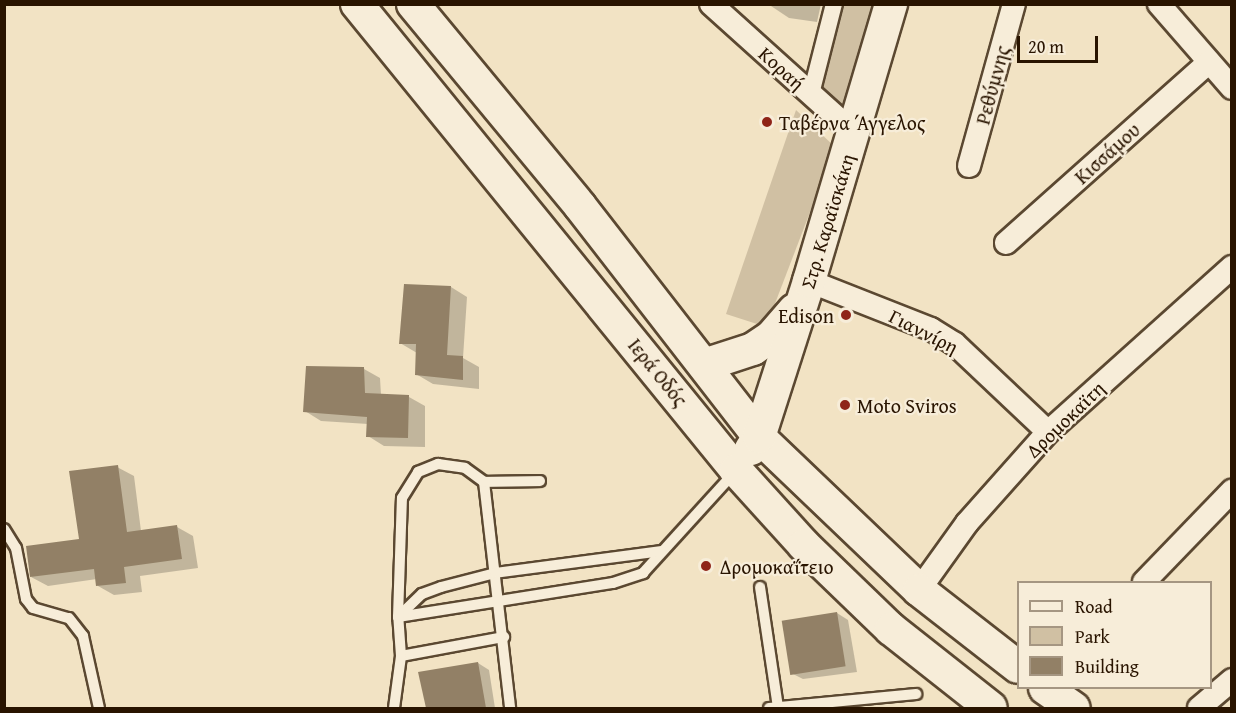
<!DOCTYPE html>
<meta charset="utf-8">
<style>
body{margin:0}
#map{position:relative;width:1236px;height:713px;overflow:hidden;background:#f2e3c4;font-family:"Gentium Book Plus",serif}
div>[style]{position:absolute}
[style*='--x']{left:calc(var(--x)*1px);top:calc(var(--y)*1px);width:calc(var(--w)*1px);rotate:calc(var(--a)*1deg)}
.green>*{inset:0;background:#d0c0a3}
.shadow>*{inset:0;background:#0003}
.building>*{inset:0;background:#928066;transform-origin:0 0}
.roads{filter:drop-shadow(2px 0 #5b4831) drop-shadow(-2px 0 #5b4831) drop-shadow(0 2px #5b4831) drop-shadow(0 -2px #5b4831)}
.service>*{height:10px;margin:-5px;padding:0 5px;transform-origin:5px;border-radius:5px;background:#f7edd9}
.pedestrian>*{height:16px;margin:-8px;padding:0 8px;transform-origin:8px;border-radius:8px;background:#f7edd9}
.minor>*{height:22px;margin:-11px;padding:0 11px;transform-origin:11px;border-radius:11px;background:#f7edd9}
.secondary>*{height:32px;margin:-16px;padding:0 16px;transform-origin:16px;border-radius:16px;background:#f7edd9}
.dots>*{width:16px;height:16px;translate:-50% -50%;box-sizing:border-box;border:3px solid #f7edd9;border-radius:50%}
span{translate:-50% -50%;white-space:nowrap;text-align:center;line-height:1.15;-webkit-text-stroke:4.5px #f7edd9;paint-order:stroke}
.street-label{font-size:20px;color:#291400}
.poi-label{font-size:20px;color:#291400}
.left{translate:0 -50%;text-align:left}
.right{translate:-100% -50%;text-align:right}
.frame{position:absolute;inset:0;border:6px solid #291400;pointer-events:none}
.legend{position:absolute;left:1017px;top:581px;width:195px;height:108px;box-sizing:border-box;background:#f7edd9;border:2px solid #a59682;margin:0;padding:8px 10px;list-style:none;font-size:18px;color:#291400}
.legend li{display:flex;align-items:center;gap:12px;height:30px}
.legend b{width:30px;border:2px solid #a59682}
.scale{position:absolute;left:1017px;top:36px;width:81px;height:27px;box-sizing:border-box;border:3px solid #291400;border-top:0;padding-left:8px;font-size:18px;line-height:21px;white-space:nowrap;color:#291400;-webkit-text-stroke:4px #f7edd9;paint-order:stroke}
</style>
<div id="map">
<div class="green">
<div style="clip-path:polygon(838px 5px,878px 5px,845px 121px,814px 93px)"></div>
<div style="clip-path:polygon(796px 110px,835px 147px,766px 327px,726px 314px)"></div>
</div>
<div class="shadow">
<div style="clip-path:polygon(768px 4px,821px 4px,817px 22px,789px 18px)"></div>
<div style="clip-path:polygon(451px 287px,467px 297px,463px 358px,479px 367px,479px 389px,433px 384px,416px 374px,417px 353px,400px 343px)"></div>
<div style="clip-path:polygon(364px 369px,380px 378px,381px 395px,409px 397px,425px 406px,425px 447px,384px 446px,368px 436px,368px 424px,321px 421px,305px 411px)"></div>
<div style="clip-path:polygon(117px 467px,134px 476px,141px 531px,177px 527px,193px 536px,198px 568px,140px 576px,142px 592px,114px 595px,98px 586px,97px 579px,48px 586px,31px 577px,80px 540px)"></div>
<div style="clip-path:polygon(837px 613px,848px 620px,857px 672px,803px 679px,791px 673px)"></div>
<div style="clip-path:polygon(478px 663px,489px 670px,495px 708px,427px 708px,420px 673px)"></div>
</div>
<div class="building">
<div style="clip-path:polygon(404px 284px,451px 286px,447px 355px,463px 356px,463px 380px,415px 375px,416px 344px,399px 344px)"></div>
<div style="clip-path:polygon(306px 366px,364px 367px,365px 393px,409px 395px,408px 438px,366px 437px,367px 417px,303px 412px)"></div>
<div style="clip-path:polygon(118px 465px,127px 532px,177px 525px,182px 559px,124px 567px,126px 583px,96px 586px,94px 569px,30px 577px,26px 546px,79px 539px,69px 471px)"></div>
<div style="left:837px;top:612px;width:55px;height:56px;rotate:81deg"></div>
<div style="clip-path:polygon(478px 662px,486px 708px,426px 708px,418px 672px)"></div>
</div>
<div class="roads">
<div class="service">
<div style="--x:484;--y:482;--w:227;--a:83.4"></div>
<div style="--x:4;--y:529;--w:22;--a:58"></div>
<div style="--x:16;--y:548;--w:52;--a:78.9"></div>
<div style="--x:26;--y:599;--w:11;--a:52"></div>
<div style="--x:33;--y:608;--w:37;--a:16"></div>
<div style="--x:69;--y:618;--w:23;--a:52"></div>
<div style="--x:83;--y:636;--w:74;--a:77.5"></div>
<div style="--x:760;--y:587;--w:122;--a:81.5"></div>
<div style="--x:398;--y:617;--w:218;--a:-9"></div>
<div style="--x:613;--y:583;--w:32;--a:-18"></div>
<div style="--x:643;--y:573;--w:137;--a:-47.7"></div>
<div style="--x:398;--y:617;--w:33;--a:-44"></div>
<div style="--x:422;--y:594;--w:20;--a:-20"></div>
<div style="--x:441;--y:587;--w:56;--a:-14.5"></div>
<div style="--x:495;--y:573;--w:167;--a:-7.5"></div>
<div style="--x:401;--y:656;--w:105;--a:-10.5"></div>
<div style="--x:394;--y:708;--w:52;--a:-82.3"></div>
<div style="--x:401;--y:656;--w:39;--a:-94"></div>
<div style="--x:398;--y:617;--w:119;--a:-88.1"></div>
<div style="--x:402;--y:498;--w:31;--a:-58"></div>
<div style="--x:418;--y:472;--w:22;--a:-22"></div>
<div style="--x:438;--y:464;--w:27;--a:8"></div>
<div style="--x:465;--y:468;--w:24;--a:36"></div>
<div style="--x:484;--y:482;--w:56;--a:-1"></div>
<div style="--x:769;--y:708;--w:148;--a:-5.4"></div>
</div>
<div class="pedestrian">
<div style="--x:811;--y:94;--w:93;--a:-75.7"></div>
</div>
<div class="minor">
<div style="--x:711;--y:4;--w:191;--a:42"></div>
<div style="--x:1159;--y:4;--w:111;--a:49"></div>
<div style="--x:969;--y:166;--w:168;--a:-74.5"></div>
<div style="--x:1006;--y:243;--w:272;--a:-41.7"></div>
<div style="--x:809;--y:281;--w:131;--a:21.5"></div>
<div style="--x:931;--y:329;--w:28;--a:32"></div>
<div style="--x:955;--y:344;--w:128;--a:43.4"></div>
<div style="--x:1144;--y:582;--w:127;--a:-46"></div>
<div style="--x:919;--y:590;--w:82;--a:-54.4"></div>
<div style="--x:967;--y:523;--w:122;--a:-48.3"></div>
<div style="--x:1048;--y:432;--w:247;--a:-41.9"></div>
<div style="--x:1199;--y:708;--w:43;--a:-40.3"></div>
</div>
<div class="secondary">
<div style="--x:357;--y:4;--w:601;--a:50.88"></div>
<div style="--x:736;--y:470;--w:101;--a:47.8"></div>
<div style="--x:804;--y:545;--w:121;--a:44"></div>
<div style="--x:891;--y:629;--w:127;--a:38.3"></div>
<div style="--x:413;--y:4;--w:262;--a:50.4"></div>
<div style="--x:580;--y:206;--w:292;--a:52.2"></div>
<div style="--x:759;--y:437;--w:221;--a:43.7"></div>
<div style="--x:919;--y:590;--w:125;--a:37.9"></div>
<div style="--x:704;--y:365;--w:52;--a:-18.1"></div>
<div style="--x:753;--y:349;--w:22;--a:-34"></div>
<div style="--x:771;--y:337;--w:35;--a:-49"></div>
<div style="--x:751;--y:449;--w:14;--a:-56"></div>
<div style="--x:759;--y:437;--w:164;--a:-72.2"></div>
<div style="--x:809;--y:281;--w:289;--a:-73.5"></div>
<div style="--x:1045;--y:688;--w:35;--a:35"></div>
</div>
</div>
<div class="dots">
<div style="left:767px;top:122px;background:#8f2418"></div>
<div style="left:846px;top:315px;background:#8f2418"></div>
<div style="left:845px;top:405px;background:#8f2418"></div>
<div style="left:706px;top:566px;background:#8f2418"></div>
</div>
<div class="street-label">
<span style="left:782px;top:68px;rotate:42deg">Κοραή</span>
<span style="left:992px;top:85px;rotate:-75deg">Ρεθύμνης</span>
<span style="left:1107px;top:153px;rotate:-42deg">Κισσάμου</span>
<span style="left:827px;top:221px;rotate:-73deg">Στρ. Καραϊσκάκη</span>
<span style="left:924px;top:331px;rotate:27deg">Γιαννίρη</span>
<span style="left:658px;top:372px;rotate:51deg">Ιερά Οδός</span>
<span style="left:1065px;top:419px;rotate:-44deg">Δρομοκαϊτη</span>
</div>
<div class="poi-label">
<span class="left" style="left:779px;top:122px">Ταβέρνα Άγγελος</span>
<span class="right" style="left:834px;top:315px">Edison</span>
<span class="left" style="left:857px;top:405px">Moto Sviros</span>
<span class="left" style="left:720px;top:566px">Δρομοκαΐτειο</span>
</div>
<div class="frame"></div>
<ul class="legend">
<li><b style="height:8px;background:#f7edd9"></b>Road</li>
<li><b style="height:16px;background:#d0c0a3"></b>Park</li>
<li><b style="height:16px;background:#928066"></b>Building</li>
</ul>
<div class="scale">20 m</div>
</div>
